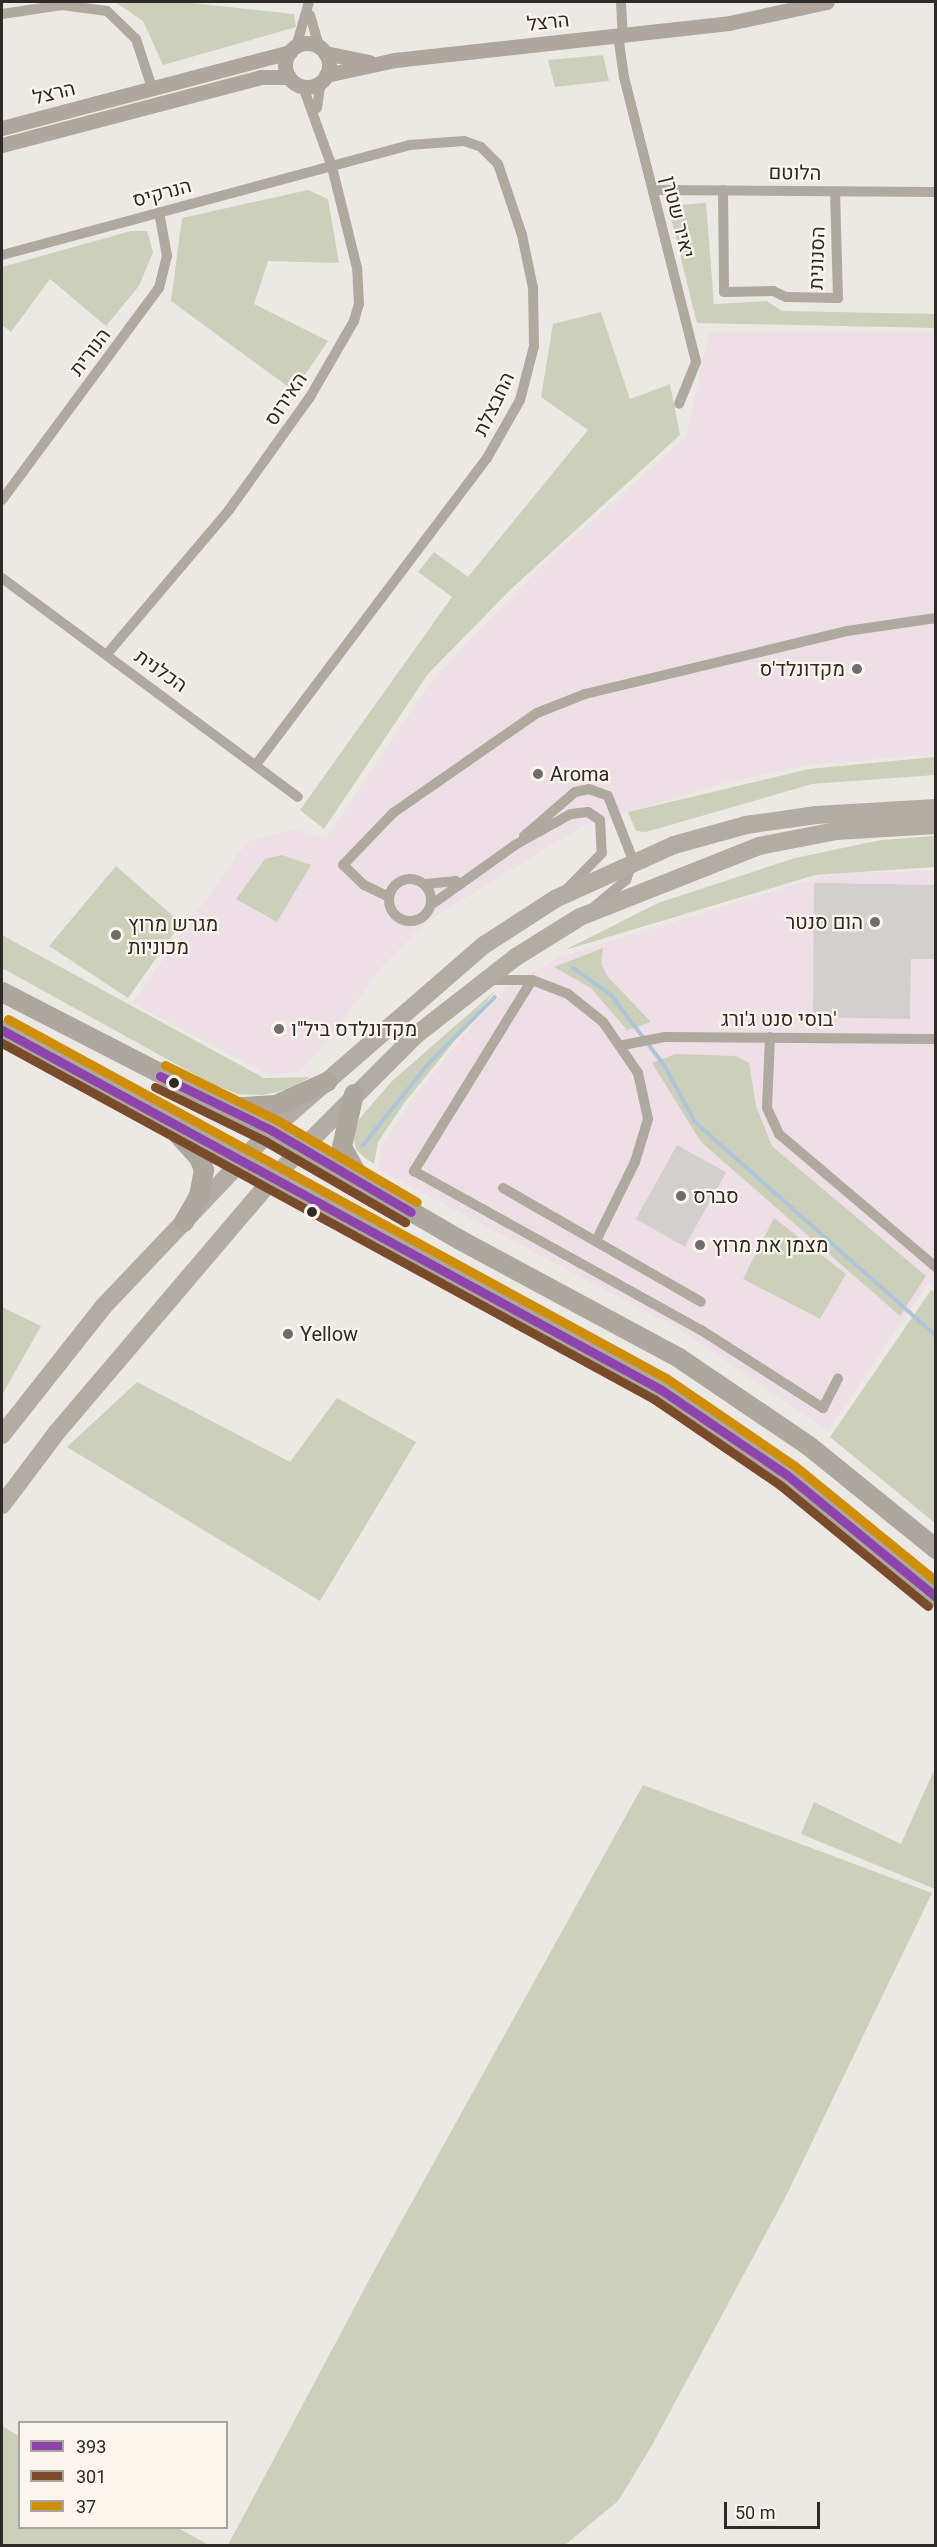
<!DOCTYPE html>
<meta charset="utf-8">
<style>
body{margin:0}
#map{position:relative;width:937px;height:2547px;overflow:hidden;background:#ece8e4;font-family:Roboto,Heebo,sans-serif}
div>[style]{position:absolute}
[style*='--x']{left:calc(var(--x)*1px);top:calc(var(--y)*1px);width:calc(var(--w)*1px);rotate:calc(var(--a)*1deg)}
.commercial>*{inset:0;background:#eddfe5}
.green>*{inset:0;background:#ccd0bb}
.stream>*{height:4px;margin:-2px;padding:0 2px;transform-origin:2px;border-radius:2px;background:#afc4d9}
.building>*{inset:0;background:#d2cfcc;transform-origin:0 0}
.street>*{height:10px;margin:-5px;padding:0 5px;transform-origin:5px;border-radius:5px;background:#b0a99f}
.street>.ring{margin:-5px;padding:0;box-sizing:content-box;background:none;border:10px solid #b0a99f;border-radius:50%}
.secondary>*{height:15px;margin:-7.5px;padding:0 7.5px;transform-origin:7.5px;border-radius:7.5px;background:#afa79d}
.secondary>.ring{margin:-7.5px;padding:0;box-sizing:content-box;background:none;border:15px solid #afa79d;border-radius:50%}
.primary>*{height:18px;margin:-9px;padding:0 9px;transform-origin:9px;border-radius:9px;background:#b2aca3}
.highway>*{height:20px;margin:-10px;padding:0 10px;transform-origin:10px;border-radius:10px;background:#ada79d}
.bus-1>*{height:9px;margin:-4.5px;padding:0 4.5px;transform-origin:4.5px;border-radius:4.5px;background:#8e44ad}
.bus-2>*{height:9px;margin:-4.5px;padding:0 4.5px;transform-origin:4.5px;border-radius:4.5px;background:#7a4b2a}
.bus-3>*{height:9px;margin:-4.5px;padding:0 4.5px;transform-origin:4.5px;border-radius:4.5px;background:#cf8d08}
.dots>*{width:16px;height:16px;translate:-50% -50%;box-sizing:border-box;border:3px solid #fcf5ed;border-radius:50%}
span{translate:-50% -50%;white-space:nowrap;text-align:center;line-height:1.15;-webkit-text-stroke:4.5px #fcf5ed;paint-order:stroke}
.street-label{font-size:20px;color:#2d2a27}
.poi-label{font-size:20px;color:#2d2a27}
.right{translate:-100% -50%;text-align:right}
.left{translate:0 -50%;text-align:left}
.frame{position:absolute;inset:0;border:3px solid #2d2a27;pointer-events:none}
.legend{position:absolute;left:18px;top:2421px;width:210px;height:108px;box-sizing:border-box;background:#fcf5ed;border:2px solid #a9a49e;margin:0;padding:8px 10px;list-style:none;font-size:18px;color:#2d2a27}
.legend li{display:flex;align-items:center;gap:12px;height:30px}
.legend b{width:30px;border:2px solid #a9a49e}
.scale{position:absolute;left:724px;top:2502px;width:96px;height:27px;box-sizing:border-box;border:3px solid #2d2a27;border-top:0;padding-left:8px;font-size:18px;line-height:21px;white-space:nowrap;color:#2d2a27;-webkit-text-stroke:4px #fcf5ed;paint-order:stroke}
</style>
<div id="map">
<div class="commercial">
<div style="clip-path:polygon(709px 333px,935px 333px,935px 754px,809px 765px,727px 782px,583px 826px,427px 921px,380px 969px,326px 1043px,298px 1072px,269px 1075px,132px 1003px,247px 842px,294px 829px,326px 838px,432px 680px,536px 571px,686px 437px)"></div>
<div style="clip-path:polygon(935px 871px,935px 1286px,929px 1282px,828px 1431px,682px 1331px,378px 1169px,381px 1147px,409px 1104px,472px 1026px,510px 985px,562px 956px,803px 882px,844px 873px)"></div>
</div>
<div class="green">
<div style="clip-path:polygon(115px 2px,183px 2px,294px 14px,296px 27px,163px 65px,143px 21px)"></div>
<div style="clip-path:polygon(603px 55px,609px 81px,555px 87px,548px 60px)"></div>
<div style="clip-path:polygon(308px 190px,328px 199px,339px 263px,268px 261px,254px 304px,328px 341px,294px 391px,171px 301px,182px 218px)"></div>
<div style="clip-path:polygon(706px 203px,714px 304px,767px 301px,782px 311px,935px 314px,935px 328px,697px 323px,668px 206px)"></div>
<div style="clip-path:polygon(131px 231px,147px 231px,153px 252px,139px 286px,106px 326px,50px 279px,11px 332px,2px 325px,2px 267px)"></div>
<div style="clip-path:polygon(601px 312px,630px 399px,670px 384px,680px 435px,510px 590px,428px 674px,324px 829px,300px 810px,452px 597px,418px 572px,434px 552px,468px 577px,588px 430px,541px 397px,553px 324px)"></div>
<div style="clip-path:polygon(935px 757px,935px 775px,812px 784px,646px 832px,636px 831px,628px 812px,809px 769px)"></div>
<div style="clip-path:polygon(935px 836px,935px 867px,815px 875px,565px 950px,658px 903px,795px 858px,881px 840px)"></div>
<div style="clip-path:polygon(282px 855px,311px 865px,277px 922px,236px 899px,265px 859px)"></div>
<div style="clip-path:polygon(116px 866px,181px 923px,128px 998px,49px 946px)"></div>
<div style="clip-path:polygon(2px 935px,264px 1078px,310px 1077px,290px 1089px,263px 1095px,238px 1094px,212px 1084px,2px 968px)"></div>
<div style="clip-path:polygon(603px 948px,601px 963px,608px 977px,651px 1022px,627px 1030px,591px 988px,554px 967px)"></div>
<div style="clip-path:polygon(495px 991px,405px 1102px,378px 1142px,374px 1164px,365px 1158px,356px 1149px,352px 1131px,361px 1117px,391px 1082px)"></div>
<div style="clip-path:polygon(676px 1054px,736px 1056px,749px 1063px,756px 1106px,772px 1146px,926px 1276px,900px 1316px,701px 1142px,652px 1063px)"></div>
<div style="clip-path:polygon(774px 1218px,846px 1274px,820px 1319px,743px 1279px)"></div>
<div style="clip-path:polygon(931px 1290px,936px 1293px,935px 1523px,830px 1437px)"></div>
<div style="clip-path:polygon(2px 1307px,41px 1326px,2px 1395px)"></div>
<div style="clip-path:polygon(137px 1382px,290px 1462px,337px 1398px,416px 1442px,320px 1601px,67px 1447px)"></div>
<div style="clip-path:polygon(935px 1768px,935px 1889px,801px 1834px,814px 1802px,901px 1844px)"></div>
<div style="clip-path:polygon(643px 1785px,932px 1893px,786px 2196px,651px 2447px,618px 2501px,565px 2545px,228px 2545px,376px 2267px)"></div>
<div style="clip-path:polygon(2px 2426px,19px 2436px,20px 2528px,178px 2528px,209px 2545px,2px 2545px)"></div>
</div>
<div class="stream">
<div style="--x:573;--y:968;--w:47;--a:35.4"></div>
<div style="--x:611;--y:995;--w:88;--a:52.9"></div>
<div style="--x:664;--y:1065;--w:65;--a:61.5"></div>
<div style="--x:695;--y:1122;--w:322;--a:41.6"></div>
<div style="--x:363;--y:1145;--w:105;--a:-51.2"></div>
<div style="--x:429;--y:1063;--w:93;--a:-45"></div>
</div>
<div class="building">
<div style="clip-path:polygon(814px 883px,936px 885px,936px 959px,911px 959px,910px 1019px,813px 1017px)"></div>
<div style="left:677px;top:1145px;width:56px;height:85px;rotate:29deg"></div>
</div>
<div class="street">
<div style="--x:621;--y:2;--w:33;--a:87"></div>
<div style="--x:2;--y:14;--w:61;--a:-8.5"></div>
<div style="--x:62;--y:5;--w:45;--a:7.6"></div>
<div style="--x:107;--y:11;--w:40;--a:44"></div>
<div style="--x:136;--y:39;--w:52;--a:71.9"></div>
<div style="--x:310;--y:15;--w:33;--a:74"></div>
<div style="--x:618;--y:35;--w:42;--a:81.9"></div>
<div style="--x:624;--y:77;--w:294;--a:75.8"></div>
<div style="--x:696;--y:362;--w:45;--a:112"></div>
<div style="--x:296;--y:47;--w:47;--a:-73.9"></div>
<div style="--x:317;--y:108;--w:27;--a:-82"></div>
<div style="--x:653;--y:190;--w:283;--a:0.4"></div>
<div style="--x:723;--y:190;--w:102;--a:89.4"></div>
<div style="--x:724;--y:292;--w:49;--a:-1.2"></div>
<div style="--x:773;--y:291;--w:14;--a:25"></div>
<div style="--x:786;--y:297;--w:52;--a:1.1"></div>
<div style="--x:838;--y:298;--w:106;--a:-91.6"></div>
<div style="--x:2;--y:255;--w:422;--a:-15.1"></div>
<div style="--x:409;--y:145;--w:55;--a:-4.2"></div>
<div style="--x:464;--y:141;--w:18;--a:19"></div>
<div style="--x:481;--y:147;--w:24;--a:45"></div>
<div style="--x:498;--y:164;--w:75;--a:71.3"></div>
<div style="--x:522;--y:235;--w:54;--a:78.3"></div>
<div style="--x:533;--y:288;--w:58;--a:89"></div>
<div style="--x:534;--y:346;--w:56;--a:104.5"></div>
<div style="--x:520;--y:400;--w:67;--a:119.6"></div>
<div style="--x:487;--y:458;--w:382;--a:127"></div>
<div style="--x:2;--y:500;--w:264;--a:-53.5"></div>
<div style="--x:159;--y:288;--w:33;--a:-76"></div>
<div style="--x:167;--y:256;--w:45;--a:-100.3"></div>
<div style="--x:2;--y:578;--w:368;--a:36.5"></div>
<div style="--x:107;--y:654;--w:189;--a:-49.7"></div>
<div style="--x:229;--y:510;--w:139;--a:-54.4"></div>
<div style="--x:310;--y:397;--w:88;--a:-59.9"></div>
<div style="--x:354;--y:321;--w:18;--a:-74"></div>
<div style="--x:359;--y:304;--w:36;--a:-93"></div>
<div style="--x:357;--y:268;--w:104;--a:-103.9"></div>
<div style="--x:332;--y:167;--w:85;--a:-109.9"></div>
<div style="--x:524;--y:836;--w:67;--a:-40.8"></div>
<div style="--x:575;--y:792;--w:14;--a:-12"></div>
<div style="--x:589;--y:789;--w:20;--a:20"></div>
<div style="--x:608;--y:796;--w:69;--a:68.7"></div>
<div style="--x:633;--y:860;--w:21;--a:109"></div>
<div style="--x:626;--y:880;--w:40;--a:140"></div>
<div class="ring" style="left:389px;top:879px;width:32px;height:32px"></div>
<div style="--x:426;--y:884;--w:30;--a:-6"></div>
<div style="--x:389;--y:897;--w:28;--a:-154"></div>
<div style="--x:364;--y:885;--w:29;--a:-136"></div>
<div style="--x:343;--y:865;--w:72;--a:-46.1"></div>
<div style="--x:393;--y:813;--w:175;--a:-34.8"></div>
<div style="--x:537;--y:713;--w:52;--a:-21.6"></div>
<div style="--x:585;--y:694;--w:269;--a:-13.5"></div>
<div style="--x:847;--y:631;--w:90;--a:-8.3"></div>
<div style="--x:431;--y:905;--w:103;--a:-35.5"></div>
<div style="--x:515;--y:845;--w:64;--a:-29"></div>
<div style="--x:571;--y:814;--w:17;--a:-7"></div>
<div style="--x:588;--y:812;--w:14;--a:34"></div>
<div style="--x:600;--y:820;--w:33;--a:87"></div>
<div style="--x:602;--y:853;--w:50;--a:134.2"></div>
<div style="--x:490;--y:980;--w:42;--a:0"></div>
<div style="--x:532;--y:980;--w:39;--a:21"></div>
<div style="--x:568;--y:994;--w:45;--a:38.7"></div>
<div style="--x:603;--y:1022;--w:62;--a:55.5"></div>
<div style="--x:638;--y:1073;--w:47;--a:77.7"></div>
<div style="--x:648;--y:1119;--w:45;--a:106.8"></div>
<div style="--x:635;--y:1162;--w:88;--a:116.3"></div>
<div style="--x:532;--y:980;--w:225;--a:121.7"></div>
<div style="--x:414;--y:1171;--w:328;--a:29"></div>
<div style="--x:701;--y:1330;--w:145;--a:32.6"></div>
<div style="--x:823;--y:1408;--w:33;--a:-63"></div>
<div style="--x:770;--y:1037;--w:71;--a:92.4"></div>
<div style="--x:767;--y:1108;--w:29;--a:65"></div>
<div style="--x:779;--y:1134;--w:206;--a:40.3"></div>
<div style="--x:623;--y:1045;--w:43;--a:-10.8"></div>
<div style="--x:665;--y:1037;--w:271;--a:0.4"></div>
<div style="--x:503;--y:1188;--w:228;--a:29.9"></div>
</div>
<div class="secondary">
<div class="ring" style="left:285px;top:43px;width:29px;height:29px"></div>
<div style="--x:325;--y:53;--w:45;--a:11.6"></div>
<div style="--x:326;--y:75;--w:71;--a:-12.3"></div>
<div style="--x:395;--y:60;--w:336;--a:-6.3"></div>
<div style="--x:729;--y:23;--w:100;--a:-12.1"></div>
<div style="--x:2;--y:128;--w:298;--a:-14.8"></div>
<div style="--x:2;--y:145;--w:268;--a:-14.7"></div>
<div style="--x:261;--y:77;--w:28;--a:0"></div>
</div>
<div class="primary">
<div style="--x:2;--y:1435;--w:163;--a:-51.7"></div>
<div style="--x:103;--y:1307;--w:244;--a:-46.5"></div>
<div style="--x:271;--y:1130;--w:282;--a:-41"></div>
<div style="--x:484;--y:945;--w:85;--a:-32.9"></div>
<div style="--x:555;--y:899;--w:131;--a:-24.4"></div>
<div style="--x:674;--y:845;--w:75;--a:-15.5"></div>
<div style="--x:746;--y:825;--w:71;--a:-8.1"></div>
<div style="--x:816;--y:815;--w:120;--a:-3.3"></div>
<div style="--x:2;--y:1505;--w:91;--a:-53"></div>
<div style="--x:57;--y:1432;--w:333;--a:-49.6"></div>
<div style="--x:273;--y:1178;--w:202;--a:-45"></div>
<div style="--x:416;--y:1035;--w:127;--a:-38"></div>
<div style="--x:516;--y:957;--w:75;--a:-32"></div>
<div style="--x:580;--y:917;--w:193;--a:-21.6"></div>
<div style="--x:759;--y:846;--w:78;--a:-11"></div>
<div style="--x:836;--y:831;--w:100;--a:-3.4"></div>
</div>
<div class="highway">
<div style="--x:2;--y:992;--w:302;--a:27.2"></div>
<div style="--x:271;--y:1130;--w:219;--a:30.2"></div>
<div style="--x:460;--y:1240;--w:249;--a:28.3"></div>
<div style="--x:679;--y:1358;--w:157;--a:34.1"></div>
<div style="--x:809;--y:1446;--w:164;--a:39"></div>
<div style="--x:2;--y:1030;--w:750;--a:28.62"></div>
<div style="--x:660;--y:1389;--w:153;--a:34.1"></div>
<div style="--x:787;--y:1475;--w:193;--a:39.3"></div>
<div style="--x:354;--y:1094;--w:54;--a:102.8"></div>
<div style="--x:342;--y:1147;--w:37;--a:61"></div>
<div style="--x:227;--y:1108;--w:49;--a:-3.5"></div>
<div style="--x:276;--y:1105;--w:56;--a:-24.3"></div>
<div style="--x:175;--y:1131;--w:36;--a:48"></div>
<div style="--x:199;--y:1158;--w:13;--a:67"></div>
<div style="--x:204;--y:1170;--w:26;--a:101"></div>
<div style="--x:199;--y:1196;--w:30;--a:120"></div>
</div>
<div class="bus-1">
<div style="--x:2;--y:1030;--w:750;--a:28.62"></div>
<div style="--x:660;--y:1389;--w:153;--a:34.1"></div>
<div style="--x:787;--y:1475;--w:193;--a:39.3"></div>
<div style="--x:160;--y:1076;--w:123;--a:25.9"></div>
<div style="--x:271;--y:1130;--w:162;--a:30.4"></div>
</div>
<div class="bus-2">
<div style="--x:2;--y:1043;--w:743;--a:28.64"></div>
<div style="--x:654;--y:1399;--w:153;--a:34.3"></div>
<div style="--x:780;--y:1485;--w:191;--a:39.3"></div>
<div style="--x:155;--y:1087;--w:123;--a:26.1"></div>
<div style="--x:265;--y:1141;--w:162;--a:30.1"></div>
</div>
<div class="bus-3">
<div style="--x:8;--y:1019;--w:750;--a:28.62"></div>
<div style="--x:666;--y:1378;--w:156;--a:34.3"></div>
<div style="--x:795;--y:1466;--w:182;--a:39.2"></div>
<div style="--x:165;--y:1065;--w:125;--a:26.2"></div>
<div style="--x:277;--y:1120;--w:162;--a:30.4"></div>
</div>
<div class="dots">
<div style="left:857px;top:669px;background:#706c69"></div>
<div style="left:538px;top:774px;background:#706c69"></div>
<div style="left:875px;top:922px;background:#706c69"></div>
<div style="left:116px;top:935px;background:#706c69"></div>
<div style="left:279px;top:1029px;background:#706c69"></div>
<div style="left:174px;top:1083px;background:#2d2a27"></div>
<div style="left:681px;top:1196px;background:#706c69"></div>
<div style="left:312px;top:1212px;background:#2d2a27"></div>
<div style="left:700px;top:1245px;background:#706c69"></div>
<div style="left:288px;top:1334px;background:#706c69"></div>
</div>
<div class="street-label">
<span style="left:548px;top:22px;rotate:-6deg">הרצל</span>
<span style="left:54px;top:93px;rotate:-14deg">הרצל</span>
<span style="left:795px;top:173px;rotate:1deg">הלוטם</span>
<span style="left:162px;top:193px;rotate:-15deg">הנרקיס</span>
<span style="left:678px;top:217px;rotate:76deg">יאיר שטרן</span>
<span style="left:817px;top:258px;rotate:-88deg">הסנונית</span>
<span style="left:90px;top:352px;rotate:-53deg">הנורית</span>
<span style="left:286px;top:399px;rotate:-56deg">האירוס</span>
<span style="left:494px;top:404px;rotate:-64deg">החבצלת</span>
<span style="left:161px;top:671px;rotate:35deg">הכלנית</span>
<span style="left:779px;top:1019px">בוסי סנט ג'ורג'</span>
</div>
<div class="poi-label">
<span class="right" style="left:845px;top:669px">מקדונלד'ס</span>
<span class="left" style="left:550px;top:774px">Aroma</span>
<span class="right" style="left:863px;top:922px">הום סנטר</span>
<span class="left" style="left:128px;top:936px">מגרש מרוץ<br>מכוניות</span>
<span class="left" style="left:291px;top:1029px">מקדונלדס ביל"ו</span>
<span class="left" style="left:693px;top:1196px">סברס</span>
<span class="left" style="left:712px;top:1245px">מצמן את מרוץ</span>
<span class="left" style="left:300px;top:1334px">Yellow</span>
</div>
<div class="frame"></div>
<ul class="legend">
<li><b style="height:8px;background:#8e44ad"></b>393</li>
<li><b style="height:8px;background:#7a4b2a"></b>301</li>
<li><b style="height:8px;background:#cf8d08"></b>37</li>
</ul>
<div class="scale">50 m</div>
</div>
